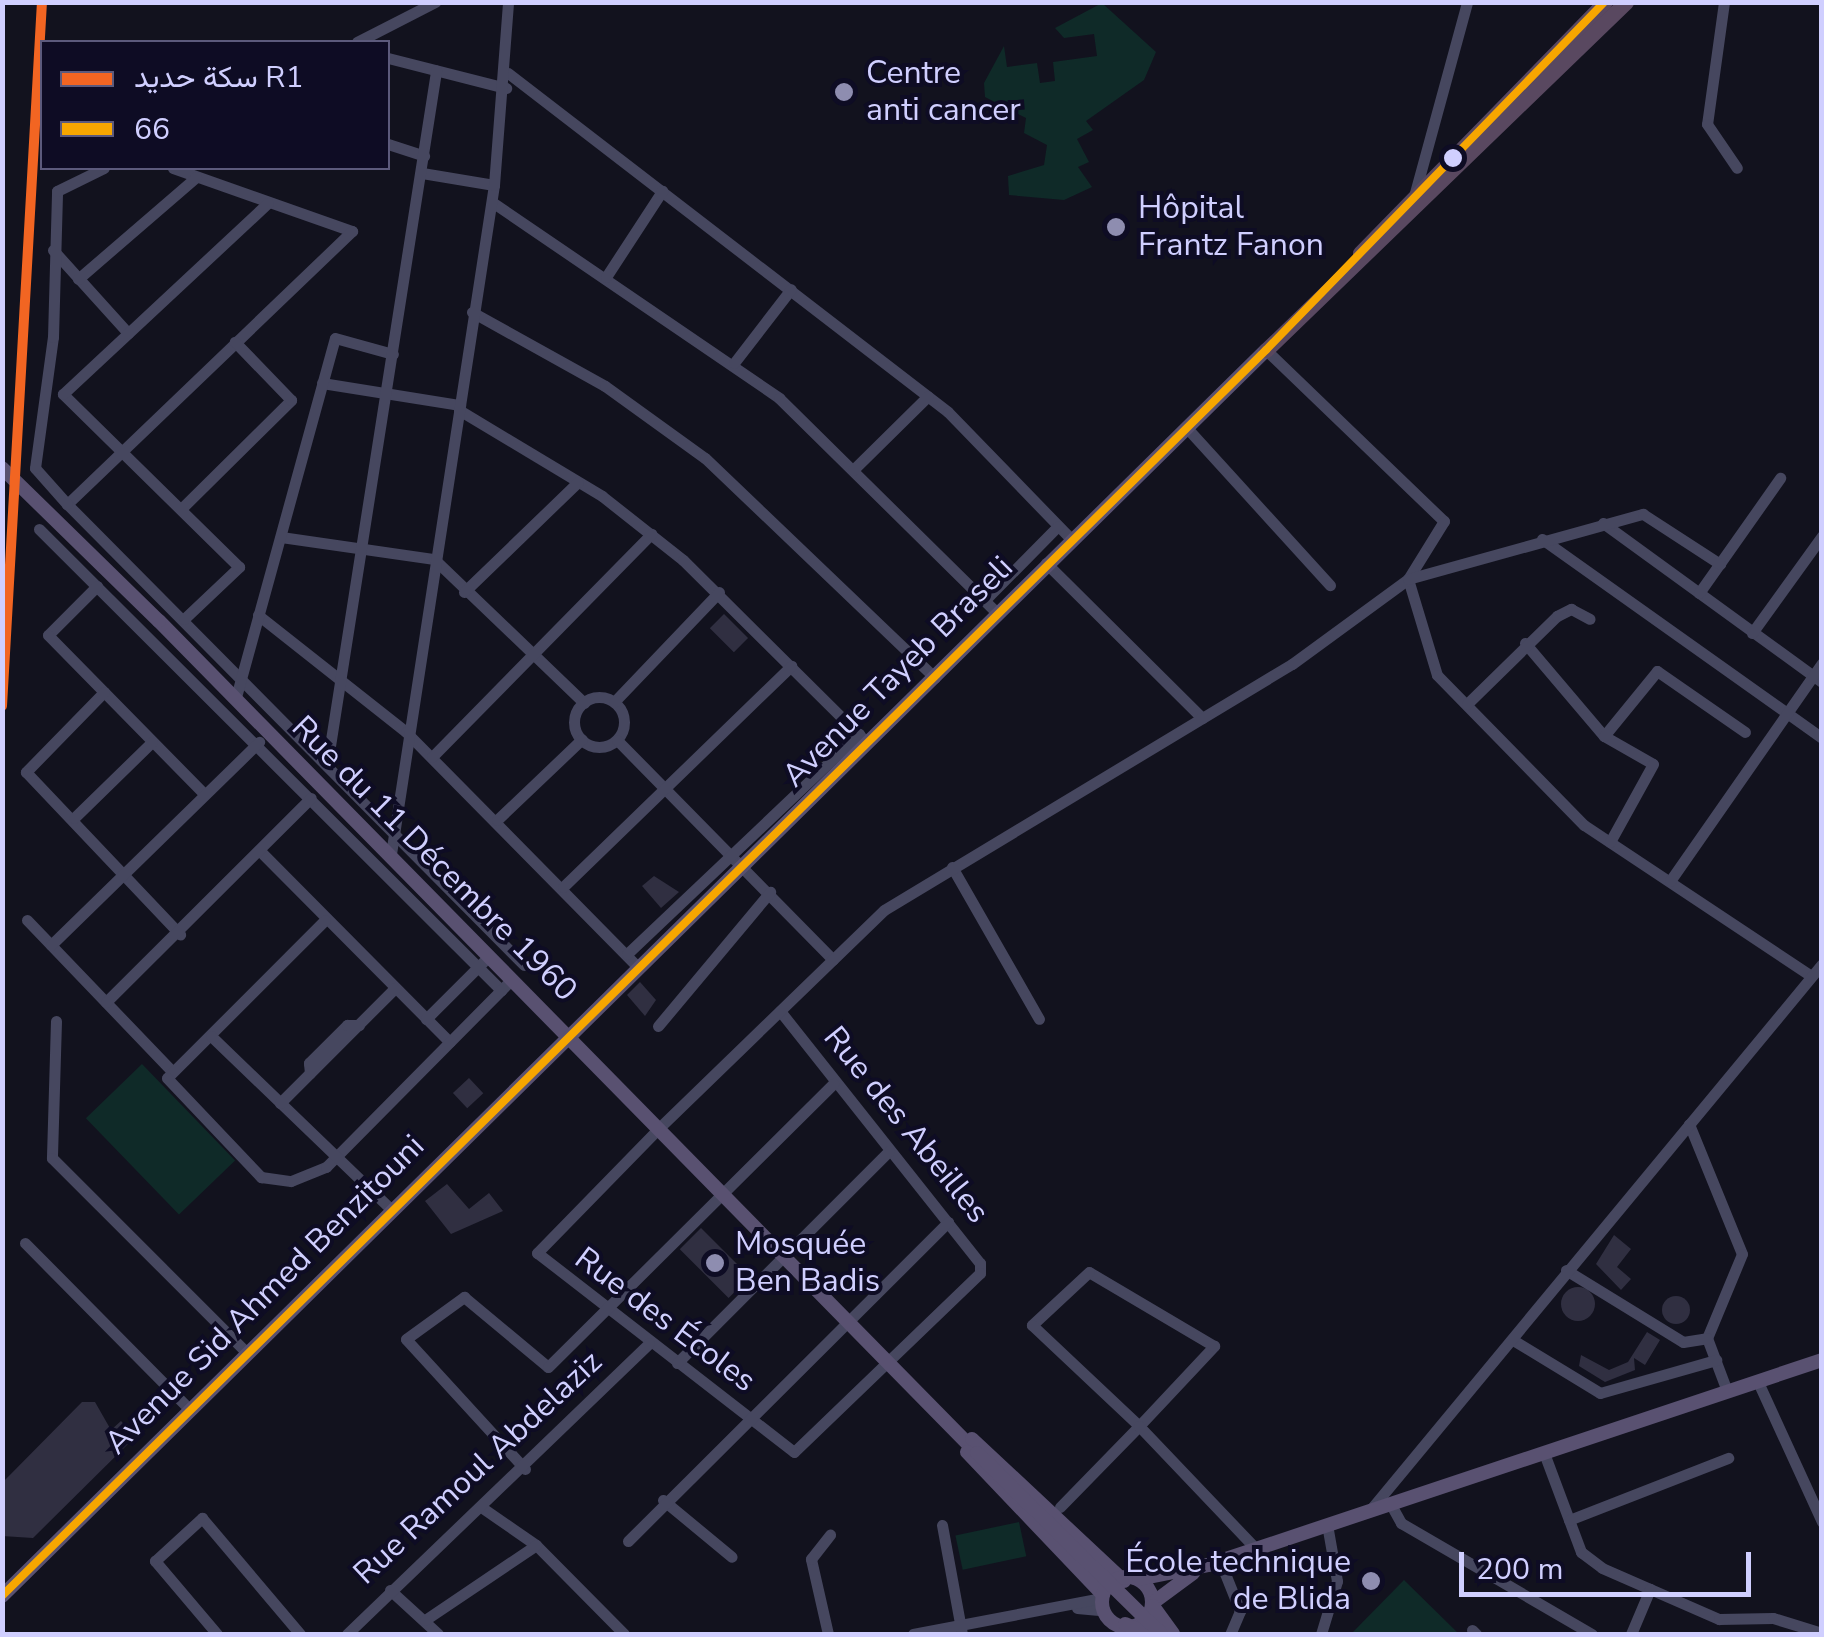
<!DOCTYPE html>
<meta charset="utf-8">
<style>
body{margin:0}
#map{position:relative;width:1824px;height:1637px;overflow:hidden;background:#12121e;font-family:"Nunito Sans",Vazirmatn,sans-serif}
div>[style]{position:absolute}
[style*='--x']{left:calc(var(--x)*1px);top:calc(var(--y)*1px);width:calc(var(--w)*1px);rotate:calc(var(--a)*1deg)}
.green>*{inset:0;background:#0f2a28;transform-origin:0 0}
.building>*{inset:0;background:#302f41;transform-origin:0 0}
.round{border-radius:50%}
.minor>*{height:11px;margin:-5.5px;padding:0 5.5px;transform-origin:5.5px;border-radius:5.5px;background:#46475f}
.minor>.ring{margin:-5.5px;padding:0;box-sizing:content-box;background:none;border:11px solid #46475f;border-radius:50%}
.major>*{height:14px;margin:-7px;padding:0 7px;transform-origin:7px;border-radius:7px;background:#595171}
.major>.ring{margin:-7px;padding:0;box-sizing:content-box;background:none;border:14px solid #595171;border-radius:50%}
.highway>*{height:15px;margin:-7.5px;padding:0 7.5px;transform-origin:7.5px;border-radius:7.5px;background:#594860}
.rail>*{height:2.5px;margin-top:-1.25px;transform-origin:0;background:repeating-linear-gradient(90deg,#3e5868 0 15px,transparent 0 27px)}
.major-bridge>*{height:14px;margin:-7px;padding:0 7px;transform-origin:7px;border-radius:7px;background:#595171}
.bus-1>*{height:8px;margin:-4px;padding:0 4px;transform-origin:4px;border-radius:4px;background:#f7a600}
.rail-1>*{height:10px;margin:-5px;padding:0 5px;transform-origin:5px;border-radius:5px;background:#f26522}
.dots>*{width:28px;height:28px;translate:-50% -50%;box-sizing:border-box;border:5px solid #0e0c24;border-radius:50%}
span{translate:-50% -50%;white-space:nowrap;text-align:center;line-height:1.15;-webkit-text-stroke:8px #0e0c24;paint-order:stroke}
.poi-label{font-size:32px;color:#d0cfff}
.left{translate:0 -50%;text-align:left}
.right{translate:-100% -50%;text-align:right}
.street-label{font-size:32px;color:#d0cfff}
.frame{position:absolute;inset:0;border:5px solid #d0cfff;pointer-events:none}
.legend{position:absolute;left:40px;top:40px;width:350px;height:130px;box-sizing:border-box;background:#0e0c24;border:2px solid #5c5a7c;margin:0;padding:12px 18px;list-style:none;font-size:30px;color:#d0cfff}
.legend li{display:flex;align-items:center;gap:20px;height:50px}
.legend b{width:50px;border:2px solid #5c5a7c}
.scale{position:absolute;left:1459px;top:1552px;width:292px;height:45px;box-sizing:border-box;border:5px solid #d0cfff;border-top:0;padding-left:12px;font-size:30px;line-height:35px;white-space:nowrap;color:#d0cfff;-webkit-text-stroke:8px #0e0c24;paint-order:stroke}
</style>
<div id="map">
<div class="green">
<div style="clip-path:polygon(1102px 3px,1156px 52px,1144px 80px,1086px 121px,1093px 130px,1077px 139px,1089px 162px,1078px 167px,1092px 187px,1064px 200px,1009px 195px,1008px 176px,1044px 165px,1047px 145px,1024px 133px,1026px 118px,985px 97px,984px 83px,1004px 46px,1007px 67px,1037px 63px,1040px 83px,1055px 81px,1053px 62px,1097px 56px,1094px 34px,1064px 38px,1055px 28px)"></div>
<div style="left:142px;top:1064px;width:134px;height:78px;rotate:46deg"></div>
<div style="left:1019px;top:1522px;width:35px;height:65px;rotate:78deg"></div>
<div style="clip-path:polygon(1404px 1580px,1459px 1634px,1351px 1634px)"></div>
</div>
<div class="building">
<div style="left:724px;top:614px;width:34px;height:20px;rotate:45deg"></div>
<div style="clip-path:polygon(654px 876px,679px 892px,661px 908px,642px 886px)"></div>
<div style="clip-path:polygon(640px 982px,656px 1000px,645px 1016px,627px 995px)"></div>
<div style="left:469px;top:1078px;width:21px;height:22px;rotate:47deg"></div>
<div style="clip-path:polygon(447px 1184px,469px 1209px,489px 1193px,503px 1211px,451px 1234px,425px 1201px)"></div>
<div style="left:701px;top:1228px;width:69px;height:30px;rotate:45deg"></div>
<div style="clip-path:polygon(1614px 1235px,1631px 1249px,1617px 1267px,1631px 1279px,1621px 1290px,1596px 1264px)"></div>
<div class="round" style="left:1561px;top:1287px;width:34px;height:34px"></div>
<div class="round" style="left:1662px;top:1296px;width:28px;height:28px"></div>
<div style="clip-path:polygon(1647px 1332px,1660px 1340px,1645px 1365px,1634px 1358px,1635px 1370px,1605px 1382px,1579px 1366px,1581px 1355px,1609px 1370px,1628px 1362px)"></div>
<div style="clip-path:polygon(82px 1402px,95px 1402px,111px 1430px,121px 1421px,135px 1437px,33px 1538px,2px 1536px,2px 1483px)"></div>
</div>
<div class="minor">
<div style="--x:1724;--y:2;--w:123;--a:97.9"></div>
<div style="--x:1707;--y:124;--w:53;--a:55.7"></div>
<div style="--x:357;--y:42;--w:88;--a:-27.1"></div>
<div style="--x:388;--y:58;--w:122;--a:14.3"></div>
<div style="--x:508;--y:73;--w:555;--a:37.61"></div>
<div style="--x:948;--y:412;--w:175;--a:45.9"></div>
<div style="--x:388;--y:144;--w:38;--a:18"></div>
<div style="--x:173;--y:168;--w:190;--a:19.4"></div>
<div style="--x:352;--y:231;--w:395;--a:136.2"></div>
<div style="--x:67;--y:504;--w:649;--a:45.25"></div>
<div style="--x:422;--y:173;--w:73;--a:9.5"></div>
<div style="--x:1413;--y:200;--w:205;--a:-74.7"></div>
<div style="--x:492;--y:202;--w:348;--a:34.3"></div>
<div style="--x:779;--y:398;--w:308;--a:44.6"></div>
<div style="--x:53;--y:250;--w:112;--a:47.9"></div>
<div style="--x:606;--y:277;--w:103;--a:-56.9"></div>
<div style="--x:78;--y:279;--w:156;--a:-40.8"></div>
<div style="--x:472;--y:312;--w:152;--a:29.1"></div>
<div style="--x:605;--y:386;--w:123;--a:35.8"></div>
<div style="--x:705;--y:458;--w:318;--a:43.7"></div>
<div style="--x:1266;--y:350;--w:247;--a:43.9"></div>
<div style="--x:1444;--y:521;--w:68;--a:121.8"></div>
<div style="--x:1408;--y:579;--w:100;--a:73.2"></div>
<div style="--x:1437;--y:675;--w:210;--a:45.6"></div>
<div style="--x:1584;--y:825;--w:273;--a:33.6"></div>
<div style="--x:734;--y:363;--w:93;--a:-52.4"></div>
<div style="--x:322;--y:383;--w:140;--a:9.1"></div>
<div style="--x:459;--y:410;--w:167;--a:31"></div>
<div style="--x:602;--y:496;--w:103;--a:38.3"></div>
<div style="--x:683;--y:560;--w:260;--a:44.8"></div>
<div style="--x:1186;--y:427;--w:214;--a:47.7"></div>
<div style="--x:853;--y:470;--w:105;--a:-44.6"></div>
<div style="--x:67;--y:504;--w:48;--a:-131.6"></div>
<div style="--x:35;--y:468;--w:132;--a:-82.2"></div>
<div style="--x:53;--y:337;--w:146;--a:-88.4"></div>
<div style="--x:57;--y:191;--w:52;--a:-26.1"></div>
<div style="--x:181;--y:509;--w:155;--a:-44.7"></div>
<div style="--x:291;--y:400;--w:81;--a:-134"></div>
<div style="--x:1603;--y:523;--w:271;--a:36"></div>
<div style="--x:39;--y:529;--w:653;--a:44.94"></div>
<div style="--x:281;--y:537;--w:155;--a:8.2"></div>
<div style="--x:434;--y:559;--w:208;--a:43.8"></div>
<div style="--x:1542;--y:539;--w:344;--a:35.4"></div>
<div style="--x:1046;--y:563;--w:220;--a:44.8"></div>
<div style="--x:97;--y:586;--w:69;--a:135"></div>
<div style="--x:48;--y:635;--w:221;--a:45.5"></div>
<div style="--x:464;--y:592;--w:158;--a:-44"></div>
<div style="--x:1699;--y:593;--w:141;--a:-54.8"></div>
<div style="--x:984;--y:601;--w:105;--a:-45.4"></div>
<div style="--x:258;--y:615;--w:189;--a:38.3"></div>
<div style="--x:406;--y:732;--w:332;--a:45.4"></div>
<div style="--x:184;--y:619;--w:76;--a:-43.4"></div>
<div style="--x:239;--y:567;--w:247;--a:-135.5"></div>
<div style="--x:63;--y:394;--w:280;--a:-43"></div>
<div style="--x:1752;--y:633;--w:120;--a:-54.2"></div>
<div style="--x:1525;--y:643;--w:122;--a:49.7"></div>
<div style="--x:1604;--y:736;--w:56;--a:29.7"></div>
<div style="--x:1653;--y:764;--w:89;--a:118.9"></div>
<div style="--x:104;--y:692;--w:112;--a:134.3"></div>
<div style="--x:26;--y:772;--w:224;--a:46.5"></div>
<div style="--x:236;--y:697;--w:372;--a:-74.6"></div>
<div style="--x:335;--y:338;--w:60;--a:15.4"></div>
<div class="ring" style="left:574px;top:697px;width:39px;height:39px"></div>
<div style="--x:614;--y:702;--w:152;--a:-46.3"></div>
<div style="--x:1467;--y:704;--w:126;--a:-44.4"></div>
<div style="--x:1557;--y:616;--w:16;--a:-27"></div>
<div style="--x:1571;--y:609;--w:21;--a:28"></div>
<div style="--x:1604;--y:736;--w:84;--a:-50.8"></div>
<div style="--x:1657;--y:671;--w:107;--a:34.7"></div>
<div style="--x:617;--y:740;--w:308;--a:45.5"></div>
<div style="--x:432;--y:757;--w:313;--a:-45.5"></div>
<div style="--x:327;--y:765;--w:703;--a:-81.07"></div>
<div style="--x:74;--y:818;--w:109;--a:-44.3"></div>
<div style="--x:497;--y:820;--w:117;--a:-43.6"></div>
<div style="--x:260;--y:851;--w:269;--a:45.2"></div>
<div style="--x:391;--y:854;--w:677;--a:-81.25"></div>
<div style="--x:494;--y:185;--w:184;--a:-85.6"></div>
<div style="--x:952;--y:867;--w:175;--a:60.2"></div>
<div style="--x:1670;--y:881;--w:266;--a:-55.1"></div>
<div style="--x:563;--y:887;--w:318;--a:-44.1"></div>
<div style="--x:27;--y:920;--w:209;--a:46.2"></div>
<div style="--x:325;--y:920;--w:223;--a:135"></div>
<div style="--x:167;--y:1078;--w:137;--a:46.5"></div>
<div style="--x:261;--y:1177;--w:30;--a:8"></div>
<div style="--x:291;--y:1181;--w:38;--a:-22"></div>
<div style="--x:326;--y:1167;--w:264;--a:-45.3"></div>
<div style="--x:51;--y:945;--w:291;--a:-44.3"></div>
<div style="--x:627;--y:954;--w:320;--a:-43.5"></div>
<div style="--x:106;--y:1002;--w:289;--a:-44.9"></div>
<div style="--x:780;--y:1011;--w:322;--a:51.6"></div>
<div style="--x:980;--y:1263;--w:10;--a:90"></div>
<div style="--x:980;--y:1273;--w:258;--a:136.1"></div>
<div style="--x:794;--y:1452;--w:325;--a:-142.2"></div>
<div style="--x:537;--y:1253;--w:175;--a:-45.7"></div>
<div style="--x:659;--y:1128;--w:313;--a:-44.1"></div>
<div style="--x:884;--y:910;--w:476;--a:-31.1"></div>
<div style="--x:1292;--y:664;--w:144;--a:-36.2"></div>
<div style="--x:1408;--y:579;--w:244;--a:-15.5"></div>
<div style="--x:1643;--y:514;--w:92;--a:33"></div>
<div style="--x:426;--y:1019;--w:89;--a:-45"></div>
<div style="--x:56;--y:1021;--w:137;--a:91.7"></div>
<div style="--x:52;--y:1158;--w:276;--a:45"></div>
<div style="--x:658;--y:1026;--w:175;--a:-50.1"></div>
<div style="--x:211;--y:1036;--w:250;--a:43.9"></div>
<div style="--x:310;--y:1073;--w:10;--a:-96"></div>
<div style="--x:309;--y:1063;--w:54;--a:-45"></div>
<div style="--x:347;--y:1025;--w:12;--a:0"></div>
<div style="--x:280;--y:1103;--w:163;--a:-45"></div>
<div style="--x:1689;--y:1124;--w:140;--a:67.8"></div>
<div style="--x:1742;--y:1254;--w:91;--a:112.6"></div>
<div style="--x:1707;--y:1338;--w:57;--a:69.3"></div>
<div style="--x:25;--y:1243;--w:233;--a:45.3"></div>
<div style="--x:1566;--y:1270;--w:137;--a:31.6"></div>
<div style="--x:1683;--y:1342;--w:24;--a:-9"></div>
<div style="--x:1513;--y:1340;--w:102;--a:31.3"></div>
<div style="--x:1600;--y:1393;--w:121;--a:-15.9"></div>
<div style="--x:677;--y:1363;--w:300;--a:-45"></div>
<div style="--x:1758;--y:1382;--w:154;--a:65.4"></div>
<div style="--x:1544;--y:1453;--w:106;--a:69.5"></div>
<div style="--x:1581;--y:1552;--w:26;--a:37"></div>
<div style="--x:1602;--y:1568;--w:128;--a:23.6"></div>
<div style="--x:1719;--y:1619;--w:54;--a:-1.1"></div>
<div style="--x:1773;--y:1618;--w:51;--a:17"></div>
<div style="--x:525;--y:1469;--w:176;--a:-132.5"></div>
<div style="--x:406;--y:1339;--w:72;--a:-35.9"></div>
<div style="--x:464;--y:1297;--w:109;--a:39.8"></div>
<div style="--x:548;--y:1367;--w:402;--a:-44.8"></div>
<div style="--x:663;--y:1500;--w:89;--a:39.6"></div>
<div style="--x:1390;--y:1503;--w:23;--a:61"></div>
<div style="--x:1401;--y:1523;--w:221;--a:30.2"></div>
<div style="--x:1060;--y:1507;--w:113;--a:-45.7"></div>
<div style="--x:1139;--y:1426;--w:110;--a:-46.8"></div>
<div style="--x:1214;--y:1346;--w:145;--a:-149.4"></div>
<div style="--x:1089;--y:1272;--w:78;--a:137.1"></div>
<div style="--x:1032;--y:1325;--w:147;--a:43.3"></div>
<div style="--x:1139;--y:1426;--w:170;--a:46.4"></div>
<div style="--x:484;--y:1509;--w:63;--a:34.7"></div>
<div style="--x:536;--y:1545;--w:125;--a:45.3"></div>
<div style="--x:1371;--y:1509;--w:707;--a:-50.39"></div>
<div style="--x:1569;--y:1520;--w:171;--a:-21.3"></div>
<div style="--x:942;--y:1525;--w:111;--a:79.6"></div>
<div style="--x:628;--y:1541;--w:452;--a:-44.9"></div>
<div style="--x:1220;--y:1561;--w:54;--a:68.2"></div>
<div style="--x:1240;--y:1611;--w:25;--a:113"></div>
<div style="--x:390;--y:1590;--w:65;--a:42.5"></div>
<div style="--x:1077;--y:1608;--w:22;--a:5"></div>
<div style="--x:425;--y:1620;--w:134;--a:-34"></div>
<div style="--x:1472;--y:1630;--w:6;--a:45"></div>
<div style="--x:217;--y:1634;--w:96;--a:-130.3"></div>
<div style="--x:155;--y:1561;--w:64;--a:-42.5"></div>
<div style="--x:202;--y:1518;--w:152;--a:49.8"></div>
<div style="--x:347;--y:1634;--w:419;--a:-43.9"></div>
<div style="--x:828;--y:1634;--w:77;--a:-102.8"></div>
<div style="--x:811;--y:1559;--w:31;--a:-52"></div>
<div style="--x:913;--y:1634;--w:191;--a:-10.8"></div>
<div style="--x:1321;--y:1634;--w:55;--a:-73.2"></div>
<div style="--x:1337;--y:1581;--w:58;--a:-100"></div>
<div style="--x:1631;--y:1634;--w:49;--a:-67.1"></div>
</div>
<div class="major">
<div style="--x:159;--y:621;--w:1167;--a:45.49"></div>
<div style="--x:972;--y:1439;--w:208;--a:43.1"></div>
<div style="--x:967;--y:1452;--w:197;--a:46.4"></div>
<div class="ring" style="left:1102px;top:1577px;width:36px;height:36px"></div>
<div style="--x:1139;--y:1579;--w:70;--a:-11.5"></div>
<div style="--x:1208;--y:1565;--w:647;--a:-18.46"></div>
<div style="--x:2;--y:1596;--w:1775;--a:-44.59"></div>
<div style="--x:1154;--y:1602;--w:49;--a:-36.6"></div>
<div style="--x:1153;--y:1606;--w:34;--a:54"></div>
<div style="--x:1125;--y:1624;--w:24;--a:24"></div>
</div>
<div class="highway">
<div style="--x:1360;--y:253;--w:351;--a:-45.7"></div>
<div style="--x:1266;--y:350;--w:501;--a:-44.03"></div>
</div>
<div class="rail">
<div style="--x:2;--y:706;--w:705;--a:-86.75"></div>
</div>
<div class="major-bridge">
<div style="--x:2;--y:468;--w:219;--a:44.3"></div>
<div style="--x:977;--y:1453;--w:258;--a:44.5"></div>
</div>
<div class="bus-1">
<div style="--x:2;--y:1596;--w:1775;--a:-44.59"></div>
<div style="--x:1266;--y:350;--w:486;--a:-45.8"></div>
</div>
<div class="rail-1">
<div style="--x:2;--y:706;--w:705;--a:-86.75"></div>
</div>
<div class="dots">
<div style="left:844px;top:92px;background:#8e8db0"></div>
<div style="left:1453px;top:158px;background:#d0cfff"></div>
<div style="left:1116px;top:227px;background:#8e8db0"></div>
<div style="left:715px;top:1263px;background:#8e8db0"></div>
<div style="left:1371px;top:1581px;background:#8e8db0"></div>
</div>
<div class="poi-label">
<span class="left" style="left:866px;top:92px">Centre<br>anti cancer</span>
<span class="left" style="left:1138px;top:227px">Hôpital<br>Frantz Fanon</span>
<span class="left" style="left:735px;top:1263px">Mosquée<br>Ben Badis</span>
<span class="right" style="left:1351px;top:1581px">École technique<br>de Blida</span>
</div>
<div class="street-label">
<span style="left:898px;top:672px;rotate:-45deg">Avenue Tayeb Braseli</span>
<span style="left:434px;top:859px;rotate:45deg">Rue du 11 Décembre 1960</span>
<span style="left:906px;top:1125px;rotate:51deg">Rue des Abeilles</span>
<span style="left:265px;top:1295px;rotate:-45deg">Avenue Sid Ahmed Benzitouni</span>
<span style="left:665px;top:1320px;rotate:37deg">Rue des Écoles</span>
<span style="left:478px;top:1468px;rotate:-43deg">Rue Ramoul Abdelaziz</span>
</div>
<div class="frame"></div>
<ul class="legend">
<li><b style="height:12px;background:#f26522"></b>سكة حديد R1</li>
<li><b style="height:12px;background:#f7a600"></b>66</li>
</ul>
<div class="scale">200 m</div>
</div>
